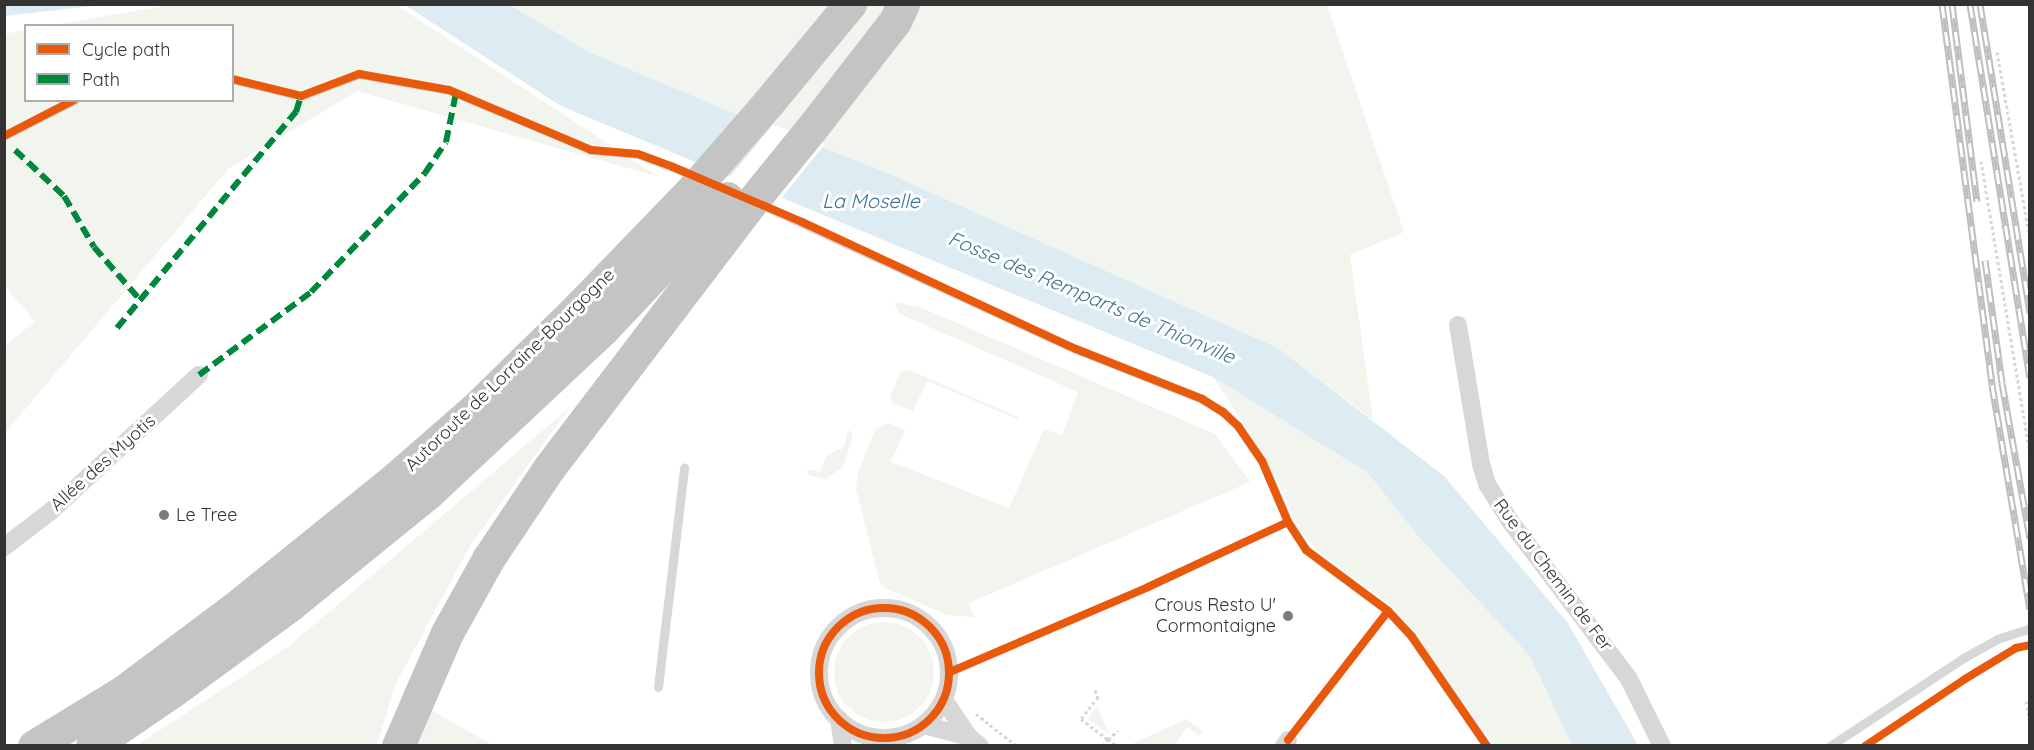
<!DOCTYPE html>
<meta charset="utf-8">
<style>
body{margin:0}
#map{position:relative;width:2034px;height:750px;overflow:hidden;background:#fff;font-family:Quicksand,sans-serif}
div>[style]{position:absolute}
[style*='--x']{left:calc(var(--x)*1px);top:calc(var(--y)*1px);width:calc(var(--w)*1px);rotate:calc(var(--a)*1deg)}
.green>*{inset:0;background:#f1f5ed}
.round{border-radius:50%}
.water>*{inset:0;background:#ddebf3}
.pier>*{inset:0;background:#fff}
.path>*{height:3px;margin-top:-1.5px;transform-origin:0;background:repeating-linear-gradient(90deg,#d6d6d6 0 3px,transparent 0 6px)}
.service>*{height:9px;margin:-4.5px;padding:0 4.5px;transform-origin:4.5px;border-radius:4.5px;background:#d7d7d7}
.minor>*{height:18px;margin:-9px;padding:0 9px;transform-origin:9px;border-radius:9px;background:#d7d7d7}
.minor>.ring{margin:-9px;padding:0;box-sizing:content-box;background:none;border:18px solid #d7d7d7;border-radius:50%}
.motorway>*{height:33px;margin:-16.5px;padding:0 16.5px;transform-origin:16.5px;border-radius:16.5px;background:#c4c4c4}
.rail>*{height:7px;margin-top:-3.5px;transform-origin:0;background:repeating-linear-gradient(90deg,#fff 0 14px,#bebebe 0 28px);box-sizing:border-box;border-block:2px solid #bebebe}
.motorway-bridge>*{height:33px;margin:-16.5px;padding:0 16.5px;transform-origin:16.5px;border-radius:16.5px;background:#c4c4c4}
.quiet>*{height:6px;margin-top:-3px;transform-origin:0;background:repeating-linear-gradient(90deg,#00873e 0 12px,transparent 0 18px)}
.cycleway>*{height:8px;margin:-4px;padding:0 4px;transform-origin:4px;border-radius:4px;background:#e8590c}
.cycleway>.ring{margin:-4px;padding:0;box-sizing:content-box;background:none;border:8px solid #e8590c;border-radius:50%}
.dots>*{width:16px;height:16px;translate:-50% -50%;box-sizing:border-box;border:3px solid #fff;border-radius:50%}
span{translate:-50% -50%;white-space:nowrap;text-align:center;line-height:1.15;-webkit-text-stroke:6px #fff;paint-order:stroke}
.street-label{font-size:18px;color:#333}
.poi-label{font-size:18px;color:#333}
.left{translate:0 -50%;text-align:left}
.right{translate:-100% -50%;text-align:right}
.water-label{font-size:20px;color:#3f7597;font-style:italic}
.frame{position:absolute;inset:0;border:6px solid #333;pointer-events:none}
.legend{position:absolute;left:24px;top:24px;width:210px;height:78px;box-sizing:border-box;background:#fff;border:2px solid #adadad;margin:0;padding:8px 10px;list-style:none;font-size:18px;color:#333}
.legend li{display:flex;align-items:center;gap:12px;height:30px}
.legend b{width:30px;border:2px solid #adadad}
</style>
<div id="map">
<div class="green">
<div style="clip-path:polygon(169px 5px,396px 5px,659px 177px,357px 91px,229px 168px,5px 433px,5px 346px,35px 321px,5px 287px,4px 34px,25px 30px,26px 100px,232px 100px,232px 26px,53px 25px)"></div>
<div style="clip-path:polygon(510px 5px,1327px 5px,1404px 232px,1350px 255px,1373px 420px,1278px 348px,883px 171px,731px 112px,591px 53px)"></div>
<div style="clip-path:polygon(894px 302px,920px 307px,1215px 434px,1250px 482px,969px 603px,974px 617px,947px 615px,887px 589px,880px 584px,856px 489px,858px 473px,875px 430px,888px 423px,905px 431px,891px 462px,1009px 508px,1044px 429px,1062px 435px,1078px 392px,900px 314px)"></div>
<div style="clip-path:polygon(909px 370px,1018px 417px,1019px 420px,927px 381px,913px 411px,894px 404px,890px 398px,900px 373px)"></div>
<div style="clip-path:polygon(1213px 377px,1368px 473px,1418px 536px,1530px 656px,1572px 745px,1494px 745px,1396px 609px,1317px 550px,1296px 526px,1286px 498px,1249px 432px)"></div>
<div style="clip-path:polygon(569px 408px,470px 546px,395px 685px,377px 745px,137px 745px,289px 646px)"></div>
<div style="clip-path:polygon(848px 431px,851px 431px,853px 436px,843px 467px,825px 479px,809px 475px,807px 469px,820px 472px,827px 455px,844px 447px)"></div>
<div class="round" style="left:834px;top:622px;width:100px;height:100px"></div>
<div style="clip-path:polygon(1097px 706px,1109px 734px,1110px 735px,1088px 719px)"></div>
<div style="clip-path:polygon(428px 708px,492px 745px,413px 746px)"></div>
<div style="clip-path:polygon(1186px 719px,1203px 731px,1199px 736px,1188px 727px,1174px 745px,1130px 745px)"></div>
</div>
<div class="water">
<div style="clip-path:polygon(5px 4px,101px 4px,101px 5px,5px 16px)"></div>
<div style="clip-path:polygon(405px 5px,510px 5px,591px 53px,731px 112px,883px 171px,1278px 348px,1444px 476px,1567px 622px,1638px 745px,1572px 745px,1530px 656px,1418px 536px,1368px 473px,1213px 377px,561px 106px)"></div>
</div>
<div class="pier">
<div style="clip-path:polygon(773px 125px,825px 144px,780px 200px,728px 179px)"></div>
</div>
<div class="path">
<div style="--x:1997;--y:52;--w:190;--a:80"></div>
<div style="--x:1981;--y:161;--w:296;--a:80.5"></div>
<div style="--x:1095;--y:690;--w:8;--a:67"></div>
<div style="--x:1098;--y:697;--w:28;--a:128"></div>
<div style="--x:1081;--y:719;--w:34;--a:37"></div>
<div style="--x:1108;--y:739;--w:13;--a:-39"></div>
<div style="--x:2026;--y:701;--w:20;--a:79"></div>
<div style="--x:976;--y:714;--w:52;--a:38"></div>
<div style="--x:1103;--y:746;--w:9;--a:-54"></div>
<div style="--x:1108;--y:739;--w:11;--a:38"></div>
</div>
<div class="service">
<div style="--x:232;--y:79;--w:71;--a:13.8"></div>
<div style="--x:301;--y:96;--w:62;--a:-20.8"></div>
<div style="--x:359;--y:74;--w:91;--a:10.1"></div>
<div style="--x:449;--y:90;--w:154;--a:22.9"></div>
<div style="--x:591;--y:150;--w:47;--a:4.9"></div>
<div style="--x:638;--y:154;--w:62;--a:20.8"></div>
<div style="--x:4;--y:136;--w:79;--a:-27.2"></div>
<div style="--x:758;--y:203;--w:350;--a:24.7"></div>
<div style="--x:1076;--y:349;--w:136;--a:21.6"></div>
<div style="--x:1202;--y:399;--w:25;--a:32"></div>
<div style="--x:1223;--y:412;--w:21;--a:43"></div>
<div style="--x:1238;--y:426;--w:42;--a:55.6"></div>
<div style="--x:1262;--y:461;--w:66;--a:66.9"></div>
<div style="--x:1288;--y:522;--w:33;--a:57"></div>
<div style="--x:1306;--y:550;--w:102;--a:36.6"></div>
<div style="--x:1388;--y:611;--w:35;--a:47"></div>
<div style="--x:1412;--y:637;--w:132;--a:55.5"></div>
<div style="--x:658;--y:687;--w:221;--a:-83.2"></div>
<div style="--x:1830;--y:746;--w:162;--a:-33.4"></div>
<div style="--x:1965;--y:657;--w:37;--a:-29"></div>
<div style="--x:1997;--y:639;--w:35;--a:-18"></div>
</div>
<div class="minor">
<div style="--x:1458;--y:325;--w:141;--a:80.6"></div>
<div style="--x:1481;--y:464;--w:21;--a:73"></div>
<div style="--x:1487;--y:484;--w:44;--a:58.1"></div>
<div style="--x:1510;--y:521;--w:198;--a:53"></div>
<div style="--x:1629;--y:679;--w:75;--a:63.8"></div>
<div style="--x:4;--y:547;--w:59;--a:-37.5"></div>
<div style="--x:51;--y:511;--w:201;--a:-42.6"></div>
<div class="ring" style="left:819px;top:608px;width:112px;height:112px"></div>
<div style="--x:944;--y:700;--w:45;--a:56"></div>
<div style="--x:969;--y:737;--w:14;--a:39"></div>
<div style="--x:839;--y:719;--w:27;--a:82"></div>
<div style="--x:924;--y:725;--w:47;--a:14.9"></div>
<div style="--x:1284;--y:746;--w:7;--a:-56"></div>
</div>
<div class="motorway">
<div style="--x:768;--y:103;--w:129;--a:-50.4"></div>
<div style="--x:815;--y:124;--w:130;--a:-52.2"></div>
<div style="--x:895;--y:21;--w:19;--a:-65"></div>
<div style="--x:34;--y:746;--w:105;--a:-31.4"></div>
<div style="--x:124;--y:691;--w:146;--a:-36.9"></div>
<div style="--x:241;--y:603;--w:201;--a:-38.9"></div>
<div style="--x:397;--y:477;--w:103;--a:-41.1"></div>
<div style="--x:475;--y:409;--w:146;--a:-44.4"></div>
<div style="--x:579;--y:307;--w:167;--a:-46"></div>
<div style="--x:92;--y:746;--w:99;--a:-34.3"></div>
<div style="--x:174;--y:690;--w:144;--a:-36.2"></div>
<div style="--x:290;--y:605;--w:179;--a:-39.1"></div>
<div style="--x:429;--y:492;--w:240;--a:-43.1"></div>
<div style="--x:604;--y:328;--w:179;--a:-46.6"></div>
<div style="--x:398;--y:746;--w:123;--a:-66.6"></div>
<div style="--x:447;--y:633;--w:85;--a:-61"></div>
<div style="--x:488;--y:559;--w:110;--a:-56.2"></div>
<div style="--x:549;--y:468;--w:325;--a:-52.7"></div>
</div>
<div class="rail">
<div style="--x:1942;--y:4;--w:384;--a:82.5"></div>
<div style="--x:1992;--y:385;--w:227;--a:80.4"></div>
<div style="--x:1952;--y:4;--w:199;--a:82.8"></div>
<div style="--x:1970;--y:4;--w:378;--a:80.9"></div>
<div style="--x:1980;--y:4;--w:313;--a:80.8"></div>
<div style="--x:1985;--y:260;--w:124;--a:82.1"></div>
<div style="--x:2002;--y:383;--w:158;--a:79.8"></div>
</div>
<div class="motorway-bridge">
<div style="--x:695;--y:187;--w:111;--a:-49"></div>
<div style="--x:746;--y:209;--w:109;--a:-50.9"></div>
</div>
<div class="quiet">
<div style="--x:15;--y:150;--w:67;--a:43.2"></div>
<div style="--x:64;--y:196;--w:59;--a:59.5"></div>
<div style="--x:94;--y:247;--w:72;--a:49"></div>
<div style="--x:117;--y:328;--w:281;--a:-50.4"></div>
<div style="--x:296;--y:112;--w:17;--a:-73"></div>
<div style="--x:199;--y:375;--w:139;--a:-36.5"></div>
<div style="--x:311;--y:292;--w:165;--a:-46.2"></div>
<div style="--x:425;--y:173;--w:37;--a:-56"></div>
<div style="--x:446;--y:142;--w:50;--a:-78.5"></div>
</div>
<div class="cycleway">
<div style="--x:232;--y:79;--w:71;--a:13.8"></div>
<div style="--x:301;--y:96;--w:62;--a:-20.8"></div>
<div style="--x:359;--y:74;--w:91;--a:10.1"></div>
<div style="--x:449;--y:90;--w:154;--a:22.9"></div>
<div style="--x:591;--y:150;--w:47;--a:4.9"></div>
<div style="--x:638;--y:154;--w:37;--a:20"></div>
<div style="--x:673;--y:167;--w:140;--a:23.1"></div>
<div style="--x:802;--y:222;--w:302;--a:24.9"></div>
<div style="--x:1076;--y:349;--w:136;--a:21.6"></div>
<div style="--x:1202;--y:399;--w:25;--a:32"></div>
<div style="--x:1223;--y:412;--w:21;--a:43"></div>
<div style="--x:1238;--y:426;--w:42;--a:55.6"></div>
<div style="--x:1262;--y:461;--w:66;--a:66.9"></div>
<div style="--x:1288;--y:522;--w:33;--a:57"></div>
<div style="--x:1306;--y:550;--w:102;--a:36.6"></div>
<div style="--x:1388;--y:611;--w:35;--a:47"></div>
<div style="--x:1412;--y:637;--w:132;--a:55.5"></div>
<div style="--x:4;--y:136;--w:79;--a:-27.2"></div>
<div class="ring" style="left:819px;top:608px;width:122px;height:122px"></div>
<div style="--x:950;--y:672;--w:215;--a:-23.2"></div>
<div style="--x:1148;--y:587;--w:154;--a:-24.9"></div>
<div style="--x:1288;--y:740;--w:163;--a:-52.2"></div>
<div style="--x:1865;--y:746;--w:120;--a:-33.8"></div>
<div style="--x:1965;--y:679;--w:60;--a:-31.3"></div>
<div style="--x:2016;--y:648;--w:14;--a:-12"></div>
</div>
<div class="dots">
<div style="left:164px;top:515px;background:#7a7a7a"></div>
<div style="left:1288px;top:616px;background:#7a7a7a"></div>
</div>
<div class="street-label">
<span style="left:510px;top:370px;rotate:-44deg">Autoroute de Lorraine-Bourgogne</span>
<span style="left:103px;top:463px;rotate:-42deg">Allée des Myotis</span>
<span style="left:1553px;top:575px;rotate:53deg">Rue du Chemin de Fer</span>
</div>
<div class="poi-label">
<span class="left" style="left:176px;top:515px">Le Tree</span>
<span class="right" style="left:1276px;top:616px">Crous Resto U'<br>Cormontaigne</span>
</div>
<div class="water-label">
<span style="left:871px;top:200px">La Moselle</span>
<span style="left:1092px;top:297px;rotate:23deg">Fosse des Remparts de Thionville</span>
</div>
<div class="frame"></div>
<ul class="legend">
<li><b style="height:8px;background:#e8590c"></b>Cycle path</li>
<li><b style="height:8px;background:#00873e"></b>Path</li>
</ul>
</div>
